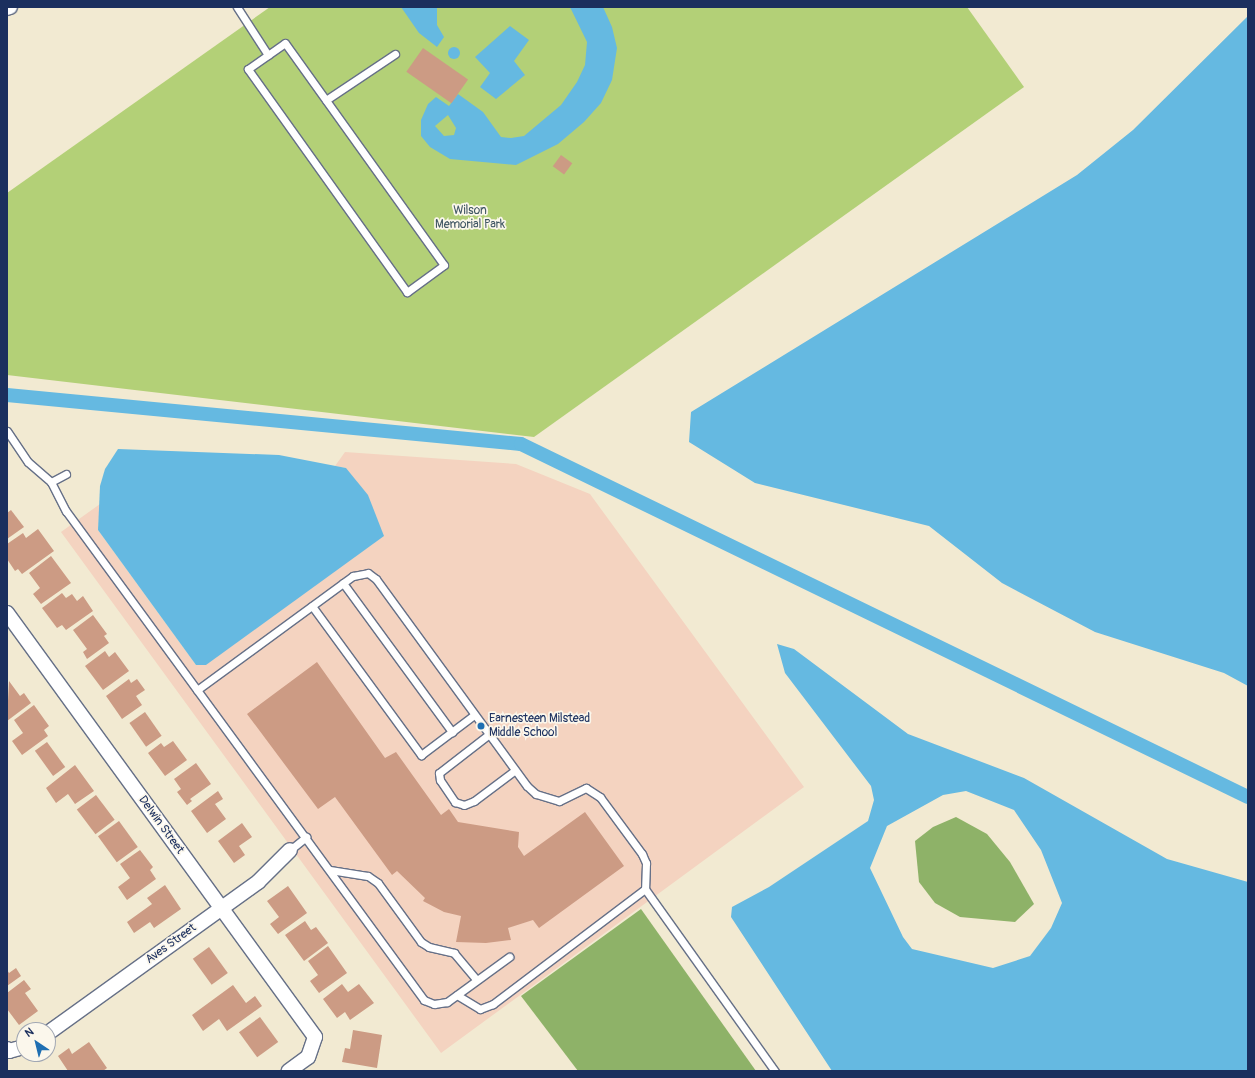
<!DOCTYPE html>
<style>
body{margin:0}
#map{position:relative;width:1255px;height:1078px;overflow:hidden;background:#f2ead2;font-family:Pangolin,sans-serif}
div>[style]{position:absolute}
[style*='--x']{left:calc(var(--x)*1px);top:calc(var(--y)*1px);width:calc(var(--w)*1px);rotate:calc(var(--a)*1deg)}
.built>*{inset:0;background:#f4d3c0}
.green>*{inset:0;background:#b3d077}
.forest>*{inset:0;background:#8eb268}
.water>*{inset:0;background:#65b9e1}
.round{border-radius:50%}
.canal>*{height:14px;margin:-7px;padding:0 7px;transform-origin:7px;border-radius:7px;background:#65b9e1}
.building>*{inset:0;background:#cc9b84;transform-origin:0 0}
.roads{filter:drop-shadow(1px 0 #667087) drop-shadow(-1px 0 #667087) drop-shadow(0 1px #667087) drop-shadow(0 -1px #667087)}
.lane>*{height:7px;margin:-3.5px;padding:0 3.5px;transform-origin:3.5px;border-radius:3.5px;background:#fff}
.street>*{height:14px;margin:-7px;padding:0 7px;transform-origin:7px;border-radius:7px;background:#fff}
.dots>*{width:11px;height:11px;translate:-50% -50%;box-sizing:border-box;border:2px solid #fbf7ec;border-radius:50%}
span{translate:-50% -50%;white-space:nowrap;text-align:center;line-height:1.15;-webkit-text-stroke:3.5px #fbf7ec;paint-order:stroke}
.park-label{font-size:12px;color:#415764}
.poi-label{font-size:12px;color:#1b2f5e}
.left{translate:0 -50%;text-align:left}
.street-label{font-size:12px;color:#1b2f5e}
.frame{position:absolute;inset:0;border:8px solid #1b2f5e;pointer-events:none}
.north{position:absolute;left:16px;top:1022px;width:40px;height:40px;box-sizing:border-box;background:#fbf7ec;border:1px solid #a1a7b3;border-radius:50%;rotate:325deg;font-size:11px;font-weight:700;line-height:16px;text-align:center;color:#1b2f5e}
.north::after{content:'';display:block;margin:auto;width:14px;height:18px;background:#1f6fb2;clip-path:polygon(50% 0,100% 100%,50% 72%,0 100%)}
</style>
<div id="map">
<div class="built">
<div style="clip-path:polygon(345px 452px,516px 464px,590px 494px,804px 787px,441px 1053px,61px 532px,100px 504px,98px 530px,196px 665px,206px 665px,346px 468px,335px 466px)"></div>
</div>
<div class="green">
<div style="clip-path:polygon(270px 7px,967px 7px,1024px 87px,534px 437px,7px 375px,7px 193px)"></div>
</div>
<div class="forest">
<div style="clip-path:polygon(956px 817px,987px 834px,1010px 862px,1034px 904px,1015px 922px,960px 917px,935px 903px,919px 882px,915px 841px,933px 827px)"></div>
<div style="clip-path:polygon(641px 909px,756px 1071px,578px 1071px,521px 996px)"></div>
</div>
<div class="water">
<div style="clip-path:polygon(401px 7px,437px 7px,437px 25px,444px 37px,437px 47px,419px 33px)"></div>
<div style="clip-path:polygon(evenodd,570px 7px,603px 7px,612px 27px,617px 48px,612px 80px,601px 103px,584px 122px,558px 144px,516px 165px,450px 159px,430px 147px,421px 136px,421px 120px,428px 104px,436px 97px,449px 106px,458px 94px,483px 112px,501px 137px,511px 138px,524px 136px,561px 105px,577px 82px,585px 65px,587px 42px,570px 7px,448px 115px,456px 128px,454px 135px,444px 136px,435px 126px,448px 115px)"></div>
<div style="clip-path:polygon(1248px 16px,1248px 686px,1224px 673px,1095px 632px,1002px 583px,929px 526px,755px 483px,689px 442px,691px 412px,1077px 175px,1133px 130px)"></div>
<div style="clip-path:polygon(510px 26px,529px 40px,514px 61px,525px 75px,496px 99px,480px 87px,490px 73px,475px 57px)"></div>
<div class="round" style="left:448px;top:47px;width:12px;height:12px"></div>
<div style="clip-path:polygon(118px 449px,279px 455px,346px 468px,368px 495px,384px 536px,206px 665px,196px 665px,98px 530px,100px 486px,105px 469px)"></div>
<div style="clip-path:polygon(evenodd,777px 644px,794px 649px,908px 734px,1024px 778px,1167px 859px,1248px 882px,1248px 1071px,832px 1071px,731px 917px,732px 907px,769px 887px,868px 821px,874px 800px,871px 786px,785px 673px,777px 644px,966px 791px,1014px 810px,1041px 850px,1062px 903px,1051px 928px,1030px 956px,993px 968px,912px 949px,903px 937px,870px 868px,887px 826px,943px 795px,966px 791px)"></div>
</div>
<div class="canal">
<div style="--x:7;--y:395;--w:516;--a:5.45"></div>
<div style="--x:521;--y:444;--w:808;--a:25.9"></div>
</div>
<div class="building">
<div style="left:423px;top:48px;width:55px;height:29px;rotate:35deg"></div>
<div style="left:561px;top:155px;width:14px;height:14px;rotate:36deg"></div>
<div style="clip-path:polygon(11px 510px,24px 527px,7px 539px,7px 513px)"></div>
<div style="clip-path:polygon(38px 529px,54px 551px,22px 574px,18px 569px,15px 571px,7px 559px,7px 544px,23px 533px,26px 538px)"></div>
<div style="clip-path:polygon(51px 556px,71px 583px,41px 604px,33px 594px,40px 588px,29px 573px)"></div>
<div style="clip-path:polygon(62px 593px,66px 598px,72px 594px,77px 601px,83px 596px,93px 611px,66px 630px,62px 625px,57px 628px,42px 608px)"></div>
<div style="clip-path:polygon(93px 615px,107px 634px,104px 636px,109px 643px,87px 659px,83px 652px,87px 649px,73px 630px)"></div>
<div style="clip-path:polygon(105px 651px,109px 657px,115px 652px,129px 671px,103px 690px,85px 666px)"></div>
<div style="clip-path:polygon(317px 662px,385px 758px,396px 752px,441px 815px,449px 809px,458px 822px,519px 832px,518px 847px,524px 856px,585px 812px,624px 866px,539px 928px,533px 920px,508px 928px,511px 940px,486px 943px,456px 942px,461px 916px,444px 912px,423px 901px,425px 898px,397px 871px,392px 875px,335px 797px,318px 809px,247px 714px)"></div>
<div style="clip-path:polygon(129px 679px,131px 683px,137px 679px,145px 690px,136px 696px,142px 705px,122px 719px,106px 696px)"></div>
<div style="clip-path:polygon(9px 681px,20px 696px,24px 693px,31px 703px,7px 721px)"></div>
<div style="clip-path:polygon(34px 705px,49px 726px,44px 730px,48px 736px,22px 755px,12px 741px,23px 733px,14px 720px)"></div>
<div style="left:145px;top:712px;width:29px;height:19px;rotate:55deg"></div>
<div style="clip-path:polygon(173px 741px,187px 760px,165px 776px,148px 753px,161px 743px,164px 747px)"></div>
<div style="left:47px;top:742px;width:31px;height:15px;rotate:54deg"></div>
<div style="clip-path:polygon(196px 763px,211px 784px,190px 799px,192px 801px,187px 805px,177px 792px,181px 789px,174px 779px)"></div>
<div style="clip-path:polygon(75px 765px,94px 791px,75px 804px,68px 794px,56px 803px,46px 788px)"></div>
<div style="clip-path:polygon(218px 791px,223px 799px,215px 804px,226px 819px,207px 833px,191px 811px)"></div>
<div style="left:96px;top:795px;width:31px;height:24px;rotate:53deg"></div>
<div style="left:119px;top:821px;width:32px;height:26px;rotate:54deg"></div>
<div style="clip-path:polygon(242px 823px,252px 837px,239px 846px,245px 855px,234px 863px,218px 841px)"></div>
<div style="clip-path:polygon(140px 850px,153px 867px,150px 870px,156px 879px,127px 900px,118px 887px,130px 878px,120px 864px)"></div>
<div style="clip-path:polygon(165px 885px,181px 909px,154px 928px,150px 922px,134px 933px,127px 922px,152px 904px,147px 898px)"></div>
<div style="clip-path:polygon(288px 886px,307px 913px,278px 934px,270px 924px,279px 917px,267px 901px)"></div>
<div style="clip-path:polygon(305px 921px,311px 930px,316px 927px,328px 943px,304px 961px,285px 935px)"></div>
<div style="clip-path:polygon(328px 946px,347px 973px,319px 993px,310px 981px,318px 975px,308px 961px)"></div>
<div style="left:209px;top:947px;width:32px;height:20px;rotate:54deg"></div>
<div style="clip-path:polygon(16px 968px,21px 976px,7px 986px,7px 970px,9px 973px)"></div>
<div style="clip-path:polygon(24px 980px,31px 989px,25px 993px,38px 1011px,19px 1025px,7px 1009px,7px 993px)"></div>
<div style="clip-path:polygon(342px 984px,348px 992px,359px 984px,374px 1003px,350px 1020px,345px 1012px,337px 1018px,323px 999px)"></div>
<div style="clip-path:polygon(233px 985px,246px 1003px,255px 996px,262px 1006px,227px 1031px,219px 1019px,203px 1031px,192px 1015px)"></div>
<div style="left:260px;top:1017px;width:31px;height:26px;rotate:54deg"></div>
<div style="clip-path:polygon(353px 1030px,382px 1035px,377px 1068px,342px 1062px,345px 1048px,350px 1049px)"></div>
<div style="clip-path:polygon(89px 1042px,107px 1068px,103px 1071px,68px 1071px,58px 1056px,69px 1048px,72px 1054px)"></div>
</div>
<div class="roads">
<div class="lane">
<div style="--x:237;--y:7;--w:57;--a:57.1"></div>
<div style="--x:285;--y:43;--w:273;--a:54.4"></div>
<div style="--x:444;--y:265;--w:46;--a:143.9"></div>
<div style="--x:407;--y:292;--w:274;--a:-125.5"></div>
<div style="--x:248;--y:69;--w:45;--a:-35.1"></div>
<div style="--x:326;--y:100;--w:83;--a:-33.7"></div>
<div style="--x:7;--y:431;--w:37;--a:56"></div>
<div style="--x:28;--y:462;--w:30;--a:41"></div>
<div style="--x:51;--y:482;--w:17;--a:-28"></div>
<div style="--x:51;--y:482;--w:33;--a:63"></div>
<div style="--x:66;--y:511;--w:606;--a:53.79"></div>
<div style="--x:424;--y:1000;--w:11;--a:22"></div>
<div style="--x:434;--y:1004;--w:13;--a:-9"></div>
<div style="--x:447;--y:1002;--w:77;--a:-36"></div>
<div style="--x:343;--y:583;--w:185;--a:53.8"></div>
<div style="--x:312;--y:606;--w:185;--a:53.8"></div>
<div style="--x:421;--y:755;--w:66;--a:-37"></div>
<div style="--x:197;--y:690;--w:193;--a:-36.2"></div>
<div style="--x:353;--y:576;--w:15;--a:-11"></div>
<div style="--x:368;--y:573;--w:10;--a:37"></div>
<div style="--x:376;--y:579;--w:256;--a:53.9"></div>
<div style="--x:527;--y:786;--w:12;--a:42"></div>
<div style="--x:536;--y:794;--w:24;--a:17"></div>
<div style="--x:559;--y:801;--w:30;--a:-26"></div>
<div style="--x:586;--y:788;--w:17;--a:33"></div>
<div style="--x:600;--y:797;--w:71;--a:53.6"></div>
<div style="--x:642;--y:854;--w:10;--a:66"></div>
<div style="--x:646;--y:863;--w:26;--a:92"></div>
<div style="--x:645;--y:889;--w:191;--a:142.9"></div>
<div style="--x:493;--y:1004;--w:14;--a:159"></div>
<div style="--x:480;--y:1009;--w:27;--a:-149"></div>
<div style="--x:488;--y:735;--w:62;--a:142.2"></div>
<div style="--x:439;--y:773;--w:7;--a:82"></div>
<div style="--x:440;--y:780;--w:27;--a:56"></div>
<div style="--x:455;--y:802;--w:9;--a:18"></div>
<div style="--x:464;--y:805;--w:11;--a:-22"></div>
<div style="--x:474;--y:801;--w:50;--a:-36.9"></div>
<div style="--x:290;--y:850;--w:21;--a:-39"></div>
<div style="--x:330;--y:870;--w:38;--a:9"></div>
<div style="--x:368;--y:876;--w:12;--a:35"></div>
<div style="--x:378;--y:883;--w:73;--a:53.9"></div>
<div style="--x:421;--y:942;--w:9;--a:32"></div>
<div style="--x:429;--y:947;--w:26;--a:13"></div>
<div style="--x:454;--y:953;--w:35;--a:50"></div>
<div style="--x:645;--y:889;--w:224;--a:54.5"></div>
</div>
<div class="street">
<div style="--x:7;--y:8;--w:3;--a:-18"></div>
<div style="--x:7;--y:613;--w:524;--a:54"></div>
<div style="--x:315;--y:1037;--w:21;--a:109"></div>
<div style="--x:308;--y:1057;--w:24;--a:144"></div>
<div style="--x:48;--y:1033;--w:259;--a:-35.7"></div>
<div style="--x:258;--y:882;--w:45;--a:-45"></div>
<div style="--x:7;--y:1049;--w:3;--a:45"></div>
<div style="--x:9;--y:1051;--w:16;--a:-15"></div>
</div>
</div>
<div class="dots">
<div style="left:481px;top:726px;background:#1f6fb2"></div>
</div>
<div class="park-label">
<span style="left:470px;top:218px">Wilson<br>Memorial Park</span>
</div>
<div class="poi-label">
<span class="left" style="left:489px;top:726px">Earnesteen Milstead<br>Middle School</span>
</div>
<div class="street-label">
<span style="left:161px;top:825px;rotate:54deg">Delwin Street</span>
<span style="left:171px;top:944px;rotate:-36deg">Aves Street</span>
</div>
<div class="frame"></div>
<div class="north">N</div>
</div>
